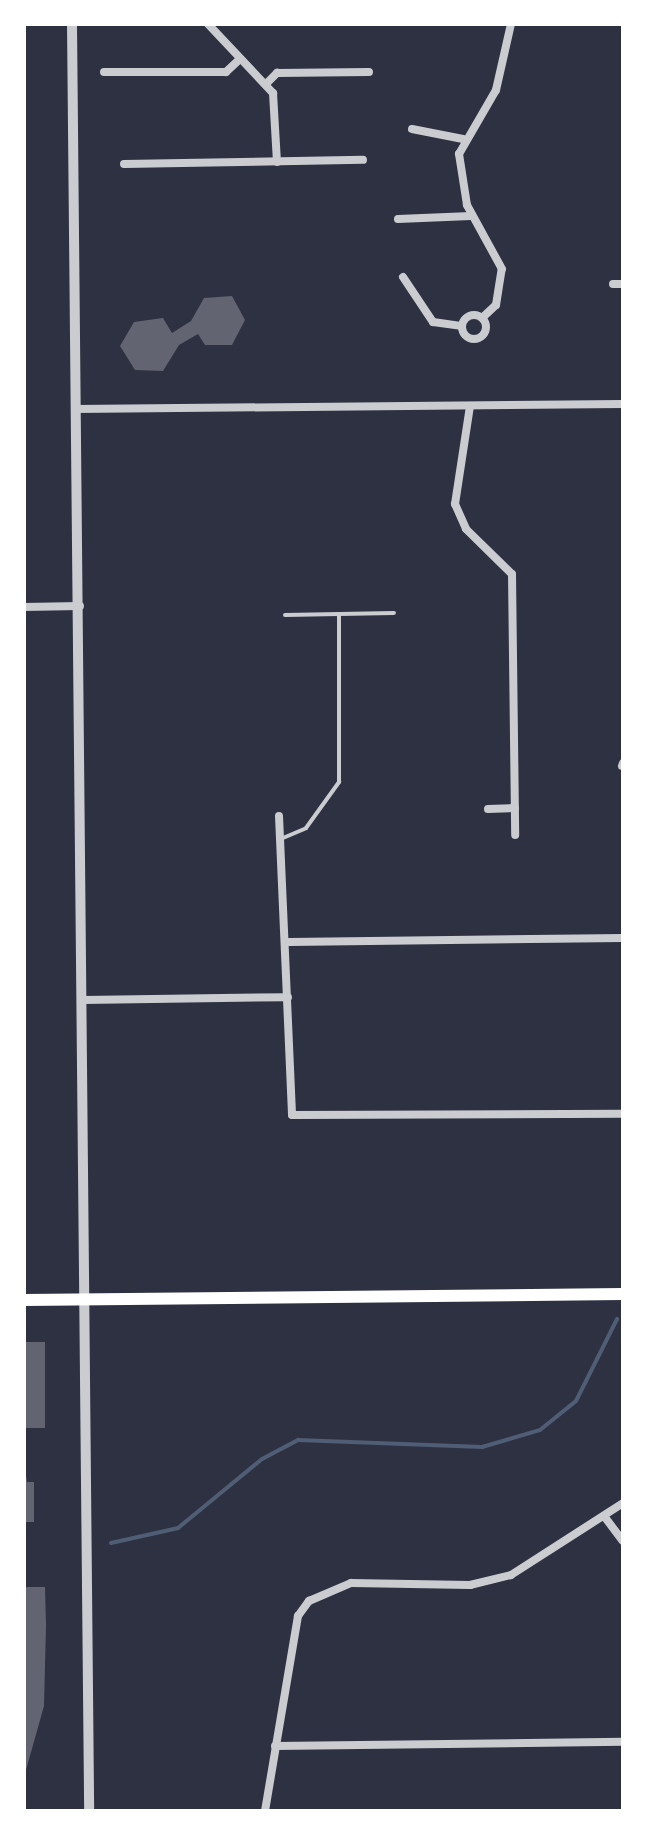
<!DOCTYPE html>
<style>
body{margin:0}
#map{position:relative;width:647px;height:1835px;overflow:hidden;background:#2d3142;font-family:"Public Sans",sans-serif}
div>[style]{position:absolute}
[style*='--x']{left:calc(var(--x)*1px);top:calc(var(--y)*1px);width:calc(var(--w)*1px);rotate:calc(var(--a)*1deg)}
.stream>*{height:4px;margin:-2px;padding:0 2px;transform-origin:2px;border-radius:2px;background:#4f5d75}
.building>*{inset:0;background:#626471;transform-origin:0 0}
.service>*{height:4px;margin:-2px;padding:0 2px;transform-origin:2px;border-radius:2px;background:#caccd0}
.minor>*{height:8px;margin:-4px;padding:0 4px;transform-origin:4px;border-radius:4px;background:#caccd0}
.minor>.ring{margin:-4px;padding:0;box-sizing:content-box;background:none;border:8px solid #caccd0;border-radius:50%}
.tertiary>*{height:10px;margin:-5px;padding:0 5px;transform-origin:5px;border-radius:5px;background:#caccd0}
.secondary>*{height:12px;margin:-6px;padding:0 6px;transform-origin:6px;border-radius:6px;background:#fff}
span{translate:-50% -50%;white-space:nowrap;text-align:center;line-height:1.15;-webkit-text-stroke:6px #fff;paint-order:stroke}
.frame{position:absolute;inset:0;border:26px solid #fff;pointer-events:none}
</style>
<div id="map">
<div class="stream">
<div style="--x:111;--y:1543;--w:69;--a:-12.6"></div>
<div style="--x:178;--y:1528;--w:109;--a:-39.4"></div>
<div style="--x:262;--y:1459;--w:41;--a:-27.8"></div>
<div style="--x:298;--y:1440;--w:184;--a:2.2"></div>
<div style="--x:482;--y:1447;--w:60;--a:-16.3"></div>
<div style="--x:540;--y:1430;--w:46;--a:-38.9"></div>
<div style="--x:576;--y:1401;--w:92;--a:-63.4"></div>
</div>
<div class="building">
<div style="clip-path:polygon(232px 296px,245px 320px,232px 345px,205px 345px,198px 334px,179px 345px,163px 371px,135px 370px,120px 346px,134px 322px,163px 318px,172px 333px,191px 321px,204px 298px)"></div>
<div style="left:24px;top:1342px;width:21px;height:86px"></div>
<div style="clip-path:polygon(24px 1462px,27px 1482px,34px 1482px,34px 1522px,24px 1522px)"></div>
<div style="clip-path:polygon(24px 1587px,45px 1587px,46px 1626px,44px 1706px,24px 1777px)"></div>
</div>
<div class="service">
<div style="--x:285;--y:615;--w:109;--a:-1.1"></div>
<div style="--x:283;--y:838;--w:25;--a:-23"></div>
<div style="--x:306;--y:828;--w:57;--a:-54.3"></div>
<div style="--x:339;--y:782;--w:168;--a:-90"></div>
</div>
<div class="minor">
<div style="--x:208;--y:24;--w:95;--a:46.7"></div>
<div style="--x:273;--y:93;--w:69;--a:86.7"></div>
<div style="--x:104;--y:72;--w:122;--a:0"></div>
<div style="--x:226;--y:72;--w:19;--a:-43"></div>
<div style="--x:266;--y:84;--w:16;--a:-45"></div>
<div style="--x:277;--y:73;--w:92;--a:-0.6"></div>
<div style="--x:412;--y:129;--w:52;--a:11.1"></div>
<div style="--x:124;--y:164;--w:239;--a:-1"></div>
<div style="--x:398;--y:219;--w:73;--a:-2.4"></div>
<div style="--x:403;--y:277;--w:54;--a:56.3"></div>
<div style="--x:433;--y:322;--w:28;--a:8"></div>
<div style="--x:613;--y:284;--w:10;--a:0"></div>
<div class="ring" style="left:462px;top:315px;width:16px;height:16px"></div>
<div style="--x:482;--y:318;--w:19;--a:-43"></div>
<div style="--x:496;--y:305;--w:36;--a:-81"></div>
<div style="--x:502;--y:269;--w:73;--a:-118.7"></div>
<div style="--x:467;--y:205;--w:52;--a:-98.9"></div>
<div style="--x:459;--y:154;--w:74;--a:-60"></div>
<div style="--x:496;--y:90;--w:68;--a:-77.2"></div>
<div style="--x:470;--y:406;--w:99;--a:98.7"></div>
<div style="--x:455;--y:504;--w:27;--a:66"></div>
<div style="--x:466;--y:529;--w:64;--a:44.4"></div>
<div style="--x:512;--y:574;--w:261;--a:89.3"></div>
<div style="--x:75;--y:409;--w:548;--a:-0.52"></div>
<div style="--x:24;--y:607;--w:56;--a:-1"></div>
<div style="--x:622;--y:766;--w:3;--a:-72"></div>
<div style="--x:488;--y:809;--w:27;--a:-2"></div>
<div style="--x:279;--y:816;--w:299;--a:87.5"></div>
<div style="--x:292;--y:1115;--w:331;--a:-0.2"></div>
<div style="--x:289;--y:942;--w:334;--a:-0.7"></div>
<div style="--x:83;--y:1000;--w:205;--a:-0.8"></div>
<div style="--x:604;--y:1516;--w:31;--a:53"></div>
<div style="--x:275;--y:1746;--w:348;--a:-0.7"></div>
<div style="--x:265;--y:1811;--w:198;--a:-80.4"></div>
<div style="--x:298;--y:1616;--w:19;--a:-54"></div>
<div style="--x:309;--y:1601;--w:46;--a:-23.2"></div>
<div style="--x:351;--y:1583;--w:119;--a:1"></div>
<div style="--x:470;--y:1585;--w:42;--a:-13.7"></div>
<div style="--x:511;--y:1575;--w:133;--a:-32.7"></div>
</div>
<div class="tertiary">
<div style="--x:72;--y:24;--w:1787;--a:89.45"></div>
</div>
<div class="secondary">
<div style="--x:24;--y:1300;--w:599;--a:-0.57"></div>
</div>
<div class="frame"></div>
</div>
